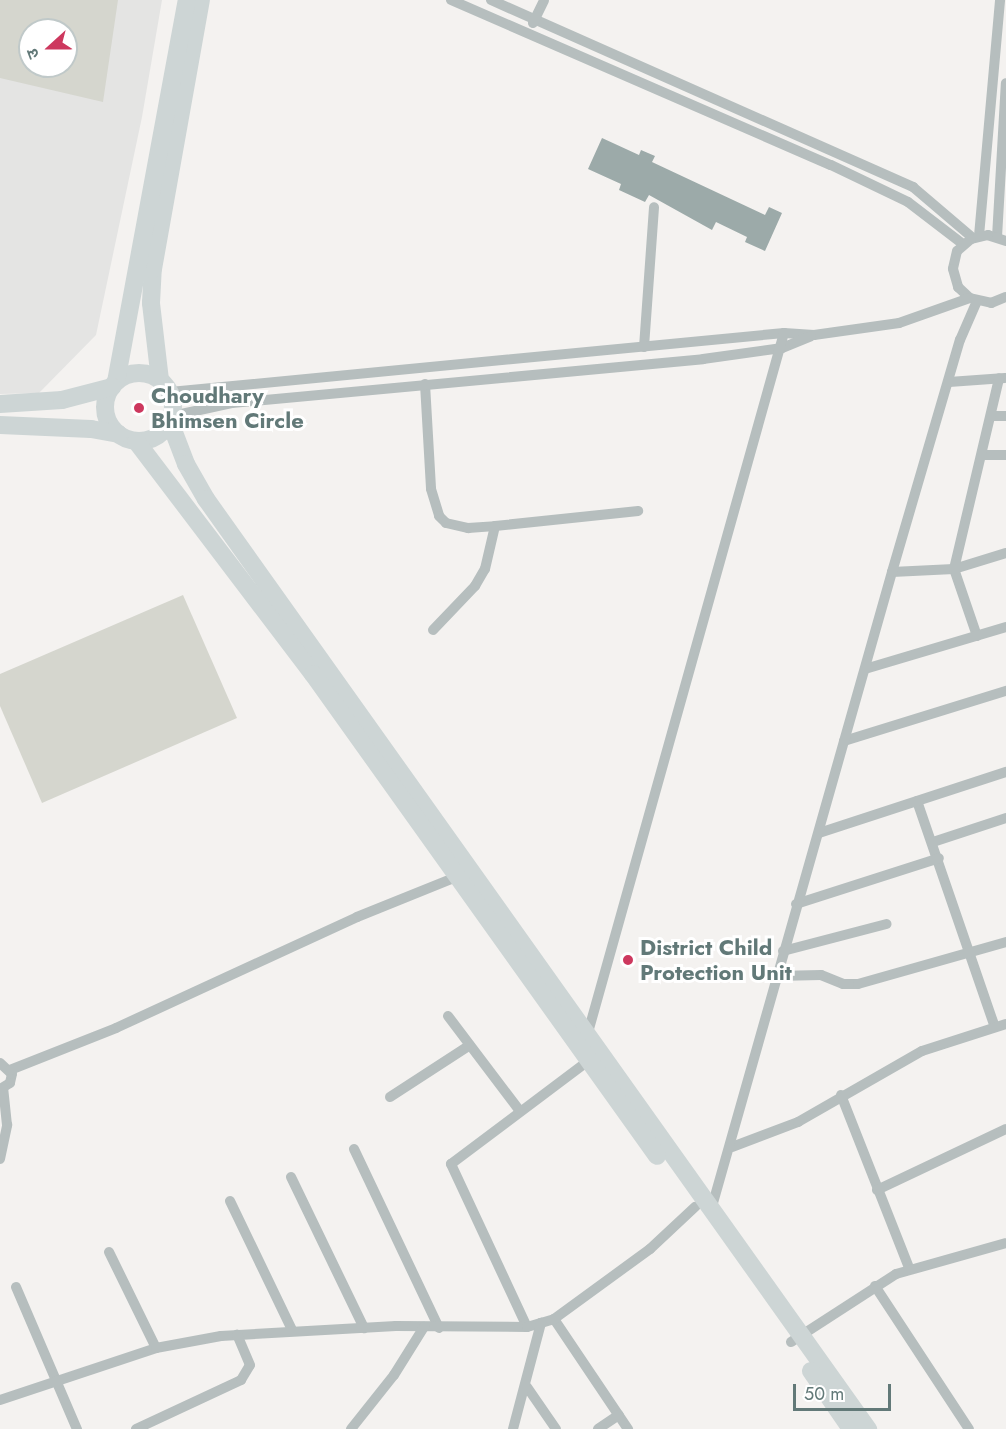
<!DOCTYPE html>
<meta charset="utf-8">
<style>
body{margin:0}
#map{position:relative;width:1006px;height:1429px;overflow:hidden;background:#f4f2f0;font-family:Jost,"Noto Sans Devanagari",sans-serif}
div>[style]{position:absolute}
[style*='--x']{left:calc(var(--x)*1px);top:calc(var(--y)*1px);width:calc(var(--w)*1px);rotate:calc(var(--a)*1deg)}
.built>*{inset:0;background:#e4e4e3}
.green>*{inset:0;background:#d5d6ce}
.building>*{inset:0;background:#9caaa9}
.minor>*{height:10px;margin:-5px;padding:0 5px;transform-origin:5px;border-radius:5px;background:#b6bebe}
.major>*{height:18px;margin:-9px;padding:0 9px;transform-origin:9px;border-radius:9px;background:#cdd5d5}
.major>.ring{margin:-9px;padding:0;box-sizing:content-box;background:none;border:18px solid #cdd5d5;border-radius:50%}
.dots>*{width:16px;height:16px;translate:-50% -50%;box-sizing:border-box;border:3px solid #fff;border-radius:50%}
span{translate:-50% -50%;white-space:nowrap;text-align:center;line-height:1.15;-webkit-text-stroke:6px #fff;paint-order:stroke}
.poi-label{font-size:22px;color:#627978;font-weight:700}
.left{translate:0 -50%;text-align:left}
.north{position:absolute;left:18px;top:18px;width:60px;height:60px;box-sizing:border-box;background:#fff;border:2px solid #c0c9c9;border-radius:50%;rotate:249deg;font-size:16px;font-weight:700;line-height:24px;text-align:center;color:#627978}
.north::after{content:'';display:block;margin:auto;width:21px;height:27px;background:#cd385e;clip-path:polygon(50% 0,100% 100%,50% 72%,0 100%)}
.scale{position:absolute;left:793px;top:1384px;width:98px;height:27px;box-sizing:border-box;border:3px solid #627978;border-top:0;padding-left:8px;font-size:18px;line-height:21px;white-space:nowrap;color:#627978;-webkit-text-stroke:4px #fff;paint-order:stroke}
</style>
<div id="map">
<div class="built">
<div style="clip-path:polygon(evenodd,0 0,162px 0,142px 117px,96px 335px,39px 393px,0 394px,0 0,30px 30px,66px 30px,66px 66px,30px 66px,30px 30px)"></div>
</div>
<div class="green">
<div style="clip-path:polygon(evenodd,0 0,118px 0,103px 102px,0 78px,0 0,30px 30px,66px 30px,66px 66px,30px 66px,30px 30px)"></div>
<div style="clip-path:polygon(183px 595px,237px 718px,42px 803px,0 706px,0 674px)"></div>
</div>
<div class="building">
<div style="clip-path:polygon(602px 138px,639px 155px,641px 150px,655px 156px,652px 162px,765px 215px,769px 207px,782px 213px,765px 251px,745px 242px,747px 237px,716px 222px,712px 230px,649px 195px,645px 202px,619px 190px,621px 184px,588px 169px)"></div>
</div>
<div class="minor">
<div style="--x:451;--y:0;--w:414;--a:23.5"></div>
<div style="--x:831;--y:165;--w:85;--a:25.7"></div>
<div style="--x:908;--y:202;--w:69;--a:37.4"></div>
<div style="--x:491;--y:0;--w:462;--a:23.9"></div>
<div style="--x:913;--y:187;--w:79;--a:40.4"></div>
<div style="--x:533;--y:23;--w:25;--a:-64"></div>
<div style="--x:979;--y:236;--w:237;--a:-84.9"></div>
<div style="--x:997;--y:237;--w:154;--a:-86.7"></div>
<div style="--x:1006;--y:241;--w:19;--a:-162"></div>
<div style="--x:988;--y:235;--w:17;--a:167"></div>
<div style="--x:971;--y:239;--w:18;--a:139"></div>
<div style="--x:957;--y:251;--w:18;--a:103"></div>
<div style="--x:953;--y:269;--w:19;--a:74"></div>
<div style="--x:958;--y:287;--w:16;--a:43"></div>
<div style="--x:970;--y:298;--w:22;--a:13"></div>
<div style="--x:991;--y:303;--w:16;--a:-22"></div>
<div style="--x:644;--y:347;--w:140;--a:-85.9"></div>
<div style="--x:949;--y:382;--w:56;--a:-4.1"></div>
<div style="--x:425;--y:384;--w:105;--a:86.7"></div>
<div style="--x:431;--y:489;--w:28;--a:73"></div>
<div style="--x:439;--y:516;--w:10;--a:45"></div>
<div style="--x:446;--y:523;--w:23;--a:13"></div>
<div style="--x:468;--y:528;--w:27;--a:-4"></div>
<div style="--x:495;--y:526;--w:144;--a:-6"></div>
<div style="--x:170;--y:392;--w:617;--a:-5.49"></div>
<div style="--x:784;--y:333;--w:30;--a:4"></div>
<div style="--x:814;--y:335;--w:86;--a:-8"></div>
<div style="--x:899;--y:323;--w:75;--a:-19.4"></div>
<div style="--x:172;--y:416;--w:61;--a:-12.2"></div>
<div style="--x:232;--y:403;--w:473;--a:-5.3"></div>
<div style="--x:703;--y:359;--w:80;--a:-7.9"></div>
<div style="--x:782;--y:348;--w:31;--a:-22"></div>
<div style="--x:991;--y:416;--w:15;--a:0"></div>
<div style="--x:982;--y:455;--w:24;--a:0"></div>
<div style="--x:892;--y:572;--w:62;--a:-2.8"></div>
<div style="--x:954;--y:569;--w:54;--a:-17.1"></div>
<div style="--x:433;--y:630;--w:61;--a:-46.3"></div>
<div style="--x:475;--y:586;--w:20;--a:-60"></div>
<div style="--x:485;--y:569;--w:44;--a:-76.9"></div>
<div style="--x:977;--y:636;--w:71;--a:-108.9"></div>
<div style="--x:954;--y:569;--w:196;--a:-76.7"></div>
<div style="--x:865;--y:669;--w:147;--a:-16.6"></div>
<div style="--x:844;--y:741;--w:170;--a:-17.2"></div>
<div style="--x:917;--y:801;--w:239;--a:71"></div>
<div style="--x:819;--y:833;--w:197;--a:-18.1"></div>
<div style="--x:933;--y:842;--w:77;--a:-18.2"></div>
<div style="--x:796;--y:904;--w:150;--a:-17.8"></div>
<div style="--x:783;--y:951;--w:107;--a:-14.6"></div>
<div style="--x:776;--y:976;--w:45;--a:-1.3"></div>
<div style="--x:821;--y:975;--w:24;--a:22"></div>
<div style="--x:843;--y:984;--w:15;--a:0"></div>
<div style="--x:858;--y:984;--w:154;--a:-15.8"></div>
<div style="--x:448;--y:1016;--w:118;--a:52.9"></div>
<div style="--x:587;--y:1036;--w:730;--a:-74.35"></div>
<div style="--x:0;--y:1063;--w:16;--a:43"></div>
<div style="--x:12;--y:1074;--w:9;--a:103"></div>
<div style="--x:10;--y:1083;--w:12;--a:149"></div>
<div style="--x:10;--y:1070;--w:114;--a:-21.6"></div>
<div style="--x:116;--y:1028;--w:265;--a:-24.7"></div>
<div style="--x:357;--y:917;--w:112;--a:-22"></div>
<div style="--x:841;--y:1095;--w:186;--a:68.5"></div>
<div style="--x:390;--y:1097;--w:95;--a:-33"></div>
<div style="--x:732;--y:1147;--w:71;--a:-20.7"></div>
<div style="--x:798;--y:1122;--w:143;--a:-29.8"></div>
<div style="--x:922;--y:1051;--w:88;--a:-17.8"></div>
<div style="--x:354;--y:1149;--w:198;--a:64.6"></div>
<div style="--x:0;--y:1159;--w:35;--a:-78"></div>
<div style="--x:7;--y:1125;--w:36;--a:-96"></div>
<div style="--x:291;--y:1177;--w:168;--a:64.2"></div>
<div style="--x:877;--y:1190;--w:143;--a:-25.3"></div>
<div style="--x:230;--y:1201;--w:143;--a:64.3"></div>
<div style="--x:711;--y:1210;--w:663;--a:-74.16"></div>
<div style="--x:892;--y:572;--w:242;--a:-73.7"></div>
<div style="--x:960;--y:340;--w:43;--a:-66.4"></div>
<div style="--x:109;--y:1252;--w:107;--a:63.9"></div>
<div style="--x:875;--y:1286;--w:171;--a:56.7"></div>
<div style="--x:16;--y:1287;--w:155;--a:66.8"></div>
<div style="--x:554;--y:1319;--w:133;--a:56.1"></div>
<div style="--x:527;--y:1327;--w:180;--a:-115"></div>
<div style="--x:451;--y:1164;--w:171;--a:-36.9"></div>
<div style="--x:791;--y:1342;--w:125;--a:-32.9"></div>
<div style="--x:896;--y:1274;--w:114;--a:-15.7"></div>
<div style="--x:527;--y:1387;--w:51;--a:55.4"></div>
<div style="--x:0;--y:1400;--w:164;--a:-18.4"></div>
<div style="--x:156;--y:1348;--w:66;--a:-10.5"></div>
<div style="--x:221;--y:1336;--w:175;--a:-3.3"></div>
<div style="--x:396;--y:1326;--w:131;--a:0.4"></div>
<div style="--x:527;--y:1327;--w:15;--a:-16"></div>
<div style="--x:541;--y:1323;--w:14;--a:-17"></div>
<div style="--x:554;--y:1319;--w:119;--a:-36.1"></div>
<div style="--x:650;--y:1249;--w:62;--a:-43"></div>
<div style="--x:136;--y:1429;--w:116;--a:-25"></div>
<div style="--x:241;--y:1380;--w:17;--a:-59"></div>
<div style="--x:250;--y:1365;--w:33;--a:-113"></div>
<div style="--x:351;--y:1429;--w:69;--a:-51.5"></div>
<div style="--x:394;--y:1375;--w:57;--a:-58"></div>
<div style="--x:513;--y:1429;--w:110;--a:-75.2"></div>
<div style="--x:598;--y:1429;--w:25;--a:-34"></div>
</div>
<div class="major">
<div class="ring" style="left:105px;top:373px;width:50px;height:50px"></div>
<div style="--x:160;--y:380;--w:78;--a:-96.7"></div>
<div style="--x:151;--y:303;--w:34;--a:-87"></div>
<div style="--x:153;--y:269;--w:273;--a:-79.9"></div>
<div style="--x:116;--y:382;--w:389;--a:-79.5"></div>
<div style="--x:0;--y:404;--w:62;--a:-3.7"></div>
<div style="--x:62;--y:400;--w:52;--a:-14.6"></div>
<div style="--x:170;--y:422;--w:45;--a:69.1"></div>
<div style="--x:186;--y:464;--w:40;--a:60.3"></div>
<div style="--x:206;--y:499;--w:1142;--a:54.56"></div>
<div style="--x:0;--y:425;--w:91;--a:2.5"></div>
<div style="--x:91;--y:429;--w:28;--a:10"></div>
<div style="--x:136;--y:441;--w:293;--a:52.8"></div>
<div style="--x:313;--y:674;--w:592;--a:54.48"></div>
<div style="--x:811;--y:1371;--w:70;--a:55.4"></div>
</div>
<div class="dots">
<div style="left:139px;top:408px;background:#cd385e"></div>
<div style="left:628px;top:960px;background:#cd385e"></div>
</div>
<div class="poi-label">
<span class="left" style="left:151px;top:408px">Choudhary<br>Bhimsen Circle</span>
<span class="left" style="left:640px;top:960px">District Child<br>Protection Unit</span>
</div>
<div class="north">उ</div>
<div class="scale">50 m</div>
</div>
